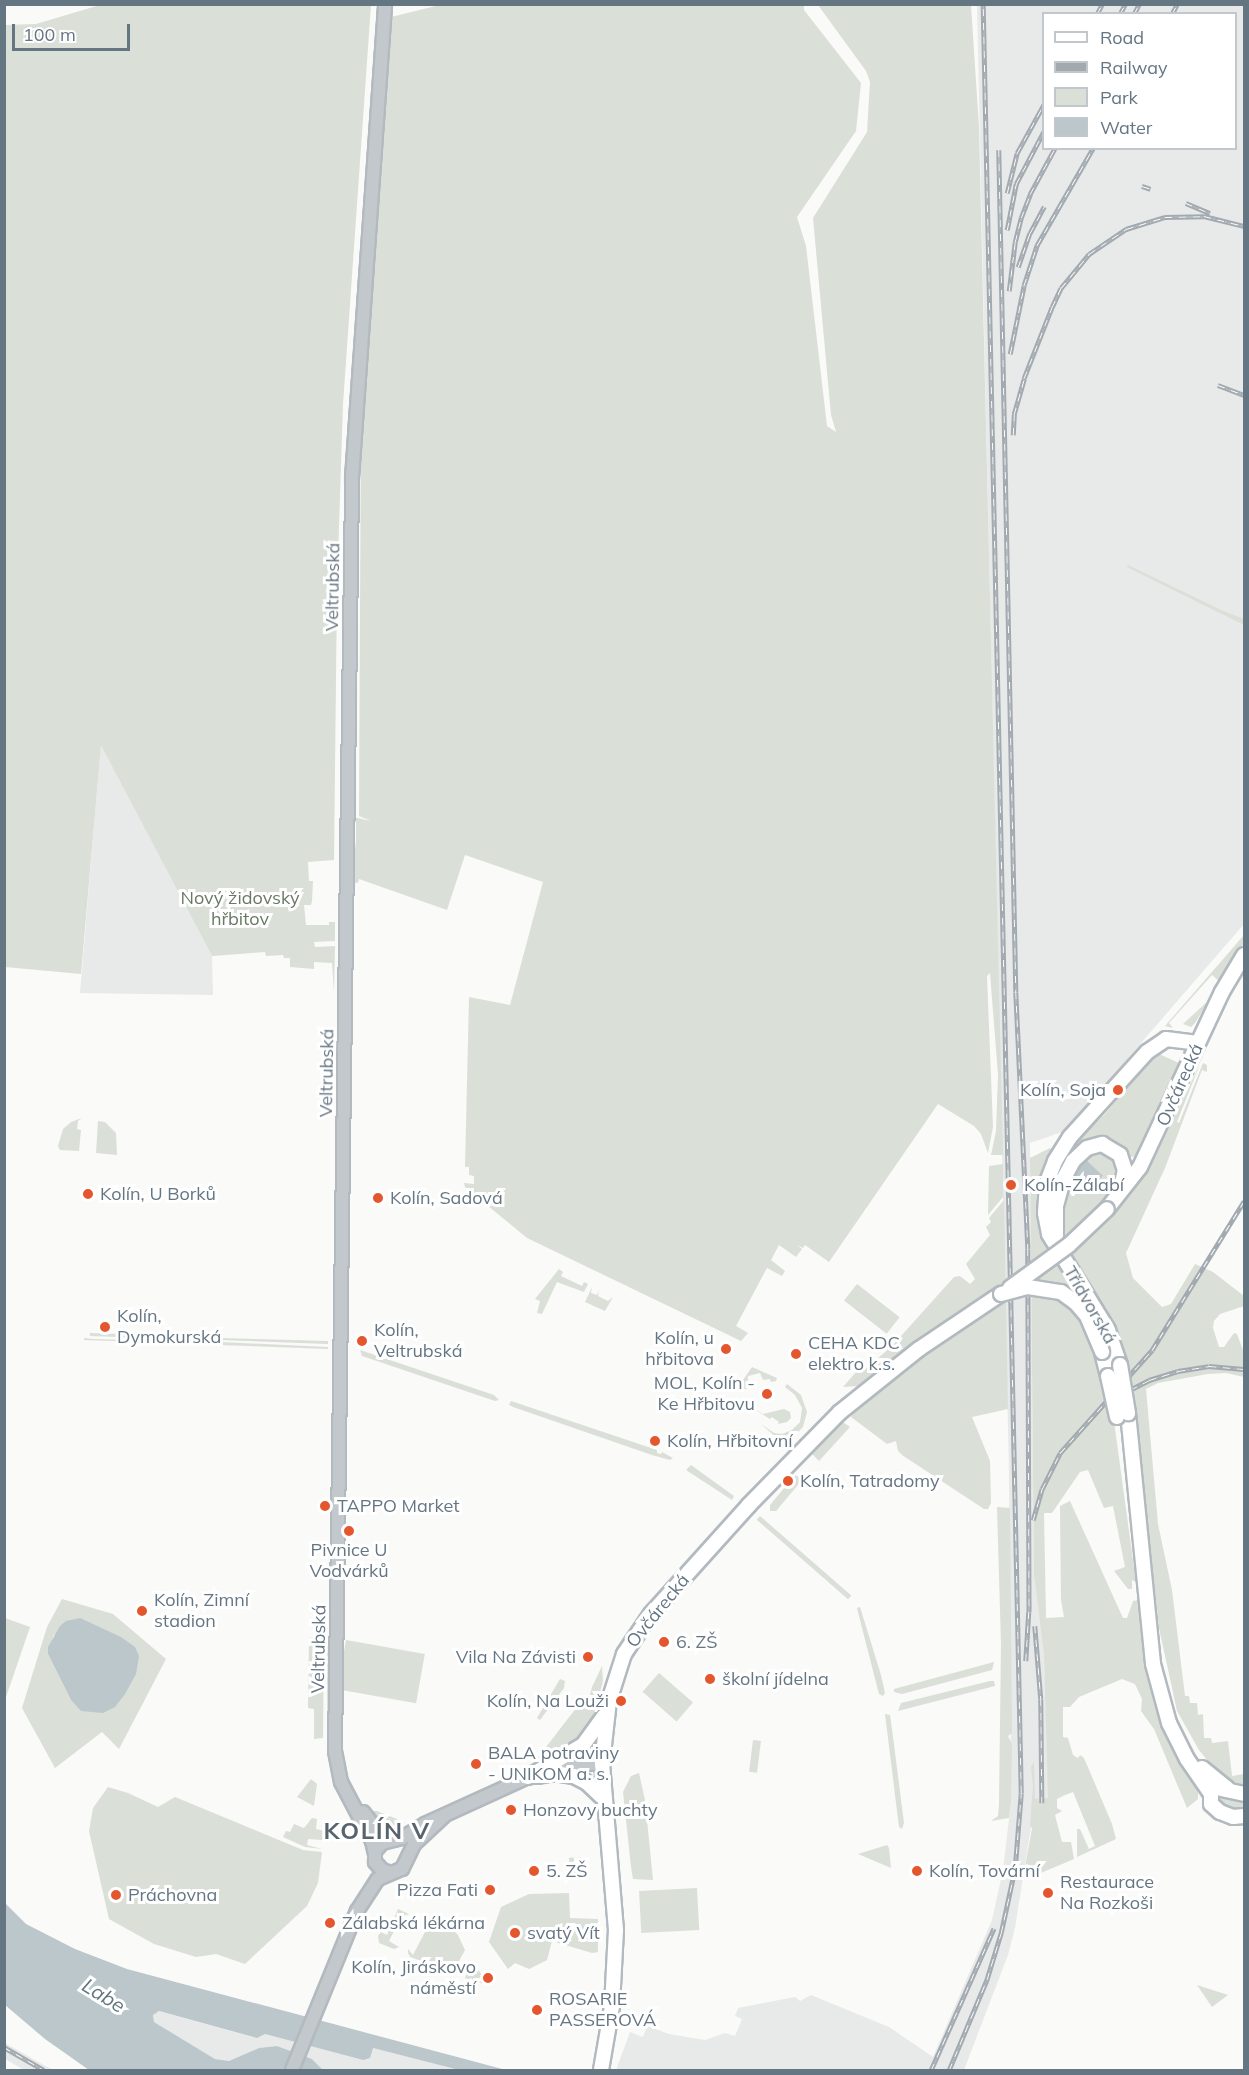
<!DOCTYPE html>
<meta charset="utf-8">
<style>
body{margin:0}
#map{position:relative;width:1249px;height:2075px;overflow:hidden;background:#fafaf8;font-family:Mulish,sans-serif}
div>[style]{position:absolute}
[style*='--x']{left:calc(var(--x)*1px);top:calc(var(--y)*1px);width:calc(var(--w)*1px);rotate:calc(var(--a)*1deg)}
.built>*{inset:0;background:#e8e9e9}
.green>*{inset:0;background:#dadfd7;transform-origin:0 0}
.water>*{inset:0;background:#bbc7cb;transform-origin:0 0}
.roads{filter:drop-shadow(2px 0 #b3babf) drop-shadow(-2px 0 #b3babf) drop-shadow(0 2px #b3babf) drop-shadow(0 -2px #b3babf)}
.tertiary>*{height:12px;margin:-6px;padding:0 6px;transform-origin:6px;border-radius:6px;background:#c3c8cc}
.secondary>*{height:14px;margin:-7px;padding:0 7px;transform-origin:7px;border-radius:7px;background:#fff}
.rail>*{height:4.5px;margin-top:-2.25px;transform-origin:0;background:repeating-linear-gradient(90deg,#fff 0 7px,#a2aab0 0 14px);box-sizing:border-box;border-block:2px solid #a2aab0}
.bridges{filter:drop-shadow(2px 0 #b3babf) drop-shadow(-2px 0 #b3babf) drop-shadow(0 2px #b3babf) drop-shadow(0 -2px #b3babf)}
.secondary-bridge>*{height:14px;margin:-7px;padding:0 7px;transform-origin:7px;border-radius:7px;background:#fff}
.dots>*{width:16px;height:16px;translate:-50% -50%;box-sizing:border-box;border:3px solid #fff;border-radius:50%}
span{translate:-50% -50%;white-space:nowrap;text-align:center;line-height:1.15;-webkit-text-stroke:6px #fff;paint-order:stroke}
.street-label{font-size:18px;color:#657683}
.park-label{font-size:18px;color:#687a64}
.poi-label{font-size:18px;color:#657683}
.right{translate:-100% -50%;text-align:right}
.left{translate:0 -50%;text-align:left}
.water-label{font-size:20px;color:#60757c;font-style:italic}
.district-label{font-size:24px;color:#57646e;font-weight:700;letter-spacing:1.5px}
.frame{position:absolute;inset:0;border:6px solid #657683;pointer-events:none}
.legend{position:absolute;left:1042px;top:12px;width:195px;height:138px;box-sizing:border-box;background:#fff;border:2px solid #c1c8cd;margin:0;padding:8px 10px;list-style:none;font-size:18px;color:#657683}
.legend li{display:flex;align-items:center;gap:12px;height:30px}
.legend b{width:30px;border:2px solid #c1c8cd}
.scale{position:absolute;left:12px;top:24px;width:118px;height:27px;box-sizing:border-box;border:3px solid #657683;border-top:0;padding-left:8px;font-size:18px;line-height:21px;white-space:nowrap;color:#657683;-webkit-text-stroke:4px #fff;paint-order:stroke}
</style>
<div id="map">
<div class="built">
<div style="clip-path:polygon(evenodd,977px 5px,1244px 5px,1244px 924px,1065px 1131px,1030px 1143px,1034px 1576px,1044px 1656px,1049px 1806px,1033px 1814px,1015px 1928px,1008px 1955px,964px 2070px,616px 2070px,630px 2032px,643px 2037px,647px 2026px,669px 2034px,705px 2040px,725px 2033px,735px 2036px,742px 2019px,735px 2016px,738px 2008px,795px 1997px,800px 2001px,811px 1995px,889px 2027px,933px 2057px,992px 1920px,1003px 1870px,1011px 1802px,1009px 1473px,977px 5px,1044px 14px,1236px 14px,1236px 148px,1044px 148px,1044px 14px)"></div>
<div style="clip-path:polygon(101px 743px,212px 956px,213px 995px,80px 993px)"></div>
<div style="clip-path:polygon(158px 2011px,256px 2038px,265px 2034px,363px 2060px,373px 2048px,459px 2070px,323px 2070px,312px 2059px,277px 2046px,259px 2048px,229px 2061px,215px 2059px,154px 2022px,153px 2015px)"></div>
<div style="clip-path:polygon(5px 2043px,51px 2069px,51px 2070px,24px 2070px,5px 2059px)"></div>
</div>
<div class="green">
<div style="clip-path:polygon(444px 4px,804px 5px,804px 10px,861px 83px,856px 131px,797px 217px,806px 246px,827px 426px,836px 432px,831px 415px,813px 218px,867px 132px,870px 82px,866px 71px,818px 5px,971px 5px,979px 127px,1003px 1155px,991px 1155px,996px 1131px,998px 1075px,990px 973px,987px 976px,993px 1127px,988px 1153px,981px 1134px,974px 1126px,938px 1104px,829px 1262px,805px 1245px,803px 1248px,797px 1245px,802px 1249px,796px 1257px,779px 1245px,771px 1260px,785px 1271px,782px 1276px,767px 1268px,736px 1326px,748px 1333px,741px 1341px,527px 1238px,465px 1187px,464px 1183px,474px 1184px,474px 1176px,469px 1175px,469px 1167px,465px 1167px,469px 997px,510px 1005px,543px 882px,465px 855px,447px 910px,359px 879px,358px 883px,351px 882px,356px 842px,356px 823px,353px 817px,371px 821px,359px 816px,361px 413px,391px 17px)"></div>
<div style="clip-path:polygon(100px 5px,371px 5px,343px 404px,337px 588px,334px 860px,308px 862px,309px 881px,313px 881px,312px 901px,311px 905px,304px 905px,306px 925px,329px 925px,329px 922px,335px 922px,335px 941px,314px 942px,315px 947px,335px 946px,334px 993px,332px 963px,314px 962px,314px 969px,290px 967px,290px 958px,284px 958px,283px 955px,266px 956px,265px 952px,212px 956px,101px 745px,81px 974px,5px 967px,5px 25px,36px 24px)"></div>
<div style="clip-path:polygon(1128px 565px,1221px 610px,1244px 619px,1244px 625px,1127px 567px)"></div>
<div style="clip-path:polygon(1244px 935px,1244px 943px,1195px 1023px,1191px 1027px,1183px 1024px,1209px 1000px,1219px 981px,1212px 975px,1169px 1023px,1173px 1028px,1165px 1026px)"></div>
<div style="clip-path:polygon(1157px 1053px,1179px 1063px,1140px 1156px,1129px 1157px,1111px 1143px,1092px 1141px,1049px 1213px,1051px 1181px,1075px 1140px,1078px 1140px,1104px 1115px)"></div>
<div style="clip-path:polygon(1203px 1063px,1207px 1065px,1207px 1072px,1202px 1070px,1165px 1168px,1126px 1253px,1133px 1278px,1162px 1307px,1171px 1304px,1195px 1264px,1213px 1272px,1244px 1296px,1244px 1306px,1220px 1314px,1214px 1321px,1213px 1328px,1219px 1347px,1224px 1347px,1234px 1333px,1237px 1334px,1244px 1353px,1244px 1377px,1226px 1373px,1208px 1374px,1158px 1383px,1146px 1389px,1158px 1524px,1172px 1590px,1185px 1696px,1189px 1696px,1190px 1703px,1197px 1703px,1198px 1715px,1203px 1714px,1204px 1738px,1211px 1738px,1212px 1743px,1228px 1741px,1232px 1776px,1244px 1774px,1244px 1785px,1226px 1780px,1216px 1771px,1199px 1750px,1177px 1711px,1159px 1628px,1134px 1404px,1113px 1414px,1136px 1582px,1132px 1580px,1132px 1589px,1128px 1589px,1114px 1571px,1125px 1567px,1113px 1506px,1104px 1508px,1088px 1470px,1080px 1472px,1052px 1513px,1044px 1513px,1046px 1618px,1064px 1617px,1061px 1600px,1060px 1510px,1060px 1506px,1070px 1501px,1123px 1618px,1127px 1618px,1133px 1601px,1139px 1600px,1149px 1663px,1169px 1739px,1198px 1787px,1180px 1764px,1198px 1790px,1198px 1799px,1187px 1808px,1154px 1729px,1141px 1711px,1142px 1699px,1135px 1684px,1122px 1679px,1079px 1697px,1070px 1707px,1063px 1707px,1063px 1737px,1068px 1738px,1073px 1755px,1078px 1758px,1080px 1755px,1084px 1758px,1112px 1824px,1116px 1839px,1077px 1857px,1077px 1829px,1080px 1829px,1089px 1849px,1095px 1846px,1073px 1792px,1065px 1795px,1057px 1799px,1057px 1808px,1062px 1811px,1055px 1815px,1062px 1842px,1071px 1842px,1074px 1859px,1029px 1878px,1025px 1867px,1032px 1828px,1030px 1826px,1033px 1786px,1031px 1767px,1034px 1762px,1035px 1799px,1048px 1798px,1044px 1656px,1034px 1576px,1030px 1158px,1050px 1148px,1053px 1151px,1044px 1173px,1040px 1214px,1083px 1300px,1104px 1376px,1128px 1365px,1120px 1340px,1071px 1259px,1061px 1236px,1059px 1218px,1072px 1171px,1086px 1156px,1100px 1151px,1115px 1157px,1119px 1166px,1117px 1183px,1104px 1202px,1079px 1224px,1088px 1235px,1138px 1182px,1158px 1151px,1200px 1064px,1177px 1122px,1179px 1123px)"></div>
<div style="clip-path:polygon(82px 1118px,78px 1121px,77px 1129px,81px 1130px,79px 1151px,60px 1150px,58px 1146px,63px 1129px,71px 1122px)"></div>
<div style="clip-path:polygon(98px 1121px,105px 1122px,116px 1133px,117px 1155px,96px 1153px)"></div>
<div style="clip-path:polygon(1003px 1164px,1003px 1197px,988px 1215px,989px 1166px)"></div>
<div style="clip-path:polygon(1004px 1200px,1008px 1409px,972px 1417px,990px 1461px,991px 1503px,988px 1509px,984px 1509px,902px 1455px,898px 1451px,896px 1441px,887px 1444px,851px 1417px,854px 1412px,887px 1385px,875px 1372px,858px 1386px,843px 1387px,857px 1371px,861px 1373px,893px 1345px,954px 1277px,960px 1276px,970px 1284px,975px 1279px,966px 1264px,990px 1235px,986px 1227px,991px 1222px,989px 1218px)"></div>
<div style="clip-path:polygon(559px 1269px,563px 1272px,561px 1276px,582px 1286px,584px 1282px,588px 1284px,584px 1292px,557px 1282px,542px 1314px,537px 1313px,540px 1301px,535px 1299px)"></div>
<div style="left:857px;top:1284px;width:54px;height:21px;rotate:38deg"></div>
<div style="clip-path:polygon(592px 1287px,591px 1293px,597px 1295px,599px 1290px,598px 1296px,608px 1301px,613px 1297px,605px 1311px,585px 1302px)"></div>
<div style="left:90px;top:1333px;width:114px;height:3px;rotate:2deg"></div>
<div style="clip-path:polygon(84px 1338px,93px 1339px,204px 1342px,172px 1343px,84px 1340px)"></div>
<div style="clip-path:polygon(220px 1338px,328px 1341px,328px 1344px,220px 1340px)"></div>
<div style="clip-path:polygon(220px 1342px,328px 1347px,328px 1349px,220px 1345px)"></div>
<div style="clip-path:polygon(360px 1350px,494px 1395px,499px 1400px,495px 1401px,362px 1356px)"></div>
<div style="clip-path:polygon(752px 1367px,777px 1378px,776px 1381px,771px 1382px,770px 1379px,763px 1380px,760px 1373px,748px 1376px,747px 1389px,741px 1389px,739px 1386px)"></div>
<div style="clip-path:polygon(787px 1384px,801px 1395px,807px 1412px,803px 1427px,785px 1445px,761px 1424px,774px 1433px,782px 1434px,792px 1430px,800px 1422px,802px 1408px,795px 1395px,785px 1387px)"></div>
<div style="clip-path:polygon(511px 1401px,657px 1450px,657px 1453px,661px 1454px,662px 1452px,673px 1458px,670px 1460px,652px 1455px,513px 1407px,509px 1405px)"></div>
<div style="clip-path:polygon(745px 1403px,763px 1414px,784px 1409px,790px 1412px,791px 1418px,787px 1422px,778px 1424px,779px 1422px,772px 1417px,770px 1419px)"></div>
<div style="clip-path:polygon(843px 1422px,850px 1427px,819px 1461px,810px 1452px)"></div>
<div style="clip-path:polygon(691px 1465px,734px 1496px,732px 1500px,686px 1470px)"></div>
<div style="clip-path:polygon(796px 1475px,802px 1480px,776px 1511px,770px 1511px,770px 1505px,785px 1487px,791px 1484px,790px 1482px)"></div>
<div style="clip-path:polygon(997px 1507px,1010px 1508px,1012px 1733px,1008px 1736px,1012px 1744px,1011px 1802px,1009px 1818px,991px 1821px,998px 1816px,999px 1805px,1001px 1644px)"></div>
<div style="left:760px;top:1516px;width:121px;height:5px;rotate:41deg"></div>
<div style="clip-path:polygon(evenodd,62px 1599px,113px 1614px,166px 1659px,119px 1749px,102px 1732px,55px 1768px,22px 1708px,47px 1627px,62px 1599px,54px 1634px,71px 1700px,48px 1654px,54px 1634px)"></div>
<div style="clip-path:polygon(860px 1607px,881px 1675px,885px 1693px,883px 1696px,879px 1694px,862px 1628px,857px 1608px)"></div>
<div style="clip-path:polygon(5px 1618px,30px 1627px,5px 1700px,4px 1700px)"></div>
<div style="clip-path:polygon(324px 1637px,323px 1738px,314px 1739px,314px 1709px,308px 1708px,309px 1638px)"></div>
<div style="left:346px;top:1640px;width:80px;height:50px;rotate:10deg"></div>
<div style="left:327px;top:1645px;width:5px;height:88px"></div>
<div style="clip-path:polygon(994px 1662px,992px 1670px,902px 1694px,894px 1692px,894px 1689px)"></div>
<div style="clip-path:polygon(602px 1666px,603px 1681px,592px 1724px,585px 1739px,580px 1738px,536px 1760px,580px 1703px,587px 1707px,592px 1687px)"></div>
<div style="left:659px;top:1673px;width:45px;height:25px;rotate:41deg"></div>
<div style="clip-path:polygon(560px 1679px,565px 1681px,564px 1688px,540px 1720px,537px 1718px)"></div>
<div style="clip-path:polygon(990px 1681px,994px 1681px,995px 1686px,898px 1711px,901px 1703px)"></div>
<div style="clip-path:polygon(885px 1714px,890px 1715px,892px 1729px,904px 1823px,902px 1829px,899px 1827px)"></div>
<div style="left:753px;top:1740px;width:8px;height:32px;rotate:7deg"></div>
<div style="clip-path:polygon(639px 1773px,645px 1800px,653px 1880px,633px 1879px,631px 1867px,623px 1792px,631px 1776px)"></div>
<div style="clip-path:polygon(311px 1779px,317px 1784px,314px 1806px,297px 1797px)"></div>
<div style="clip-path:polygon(108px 1787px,128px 1793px,158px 1807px,175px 1797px,303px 1850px,322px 1852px,318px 1883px,307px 1906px,245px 1964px,216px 1954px,196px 1957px,154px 1944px,109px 1919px,89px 1831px,93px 1808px)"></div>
<div style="clip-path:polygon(1222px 1796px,1239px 1798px,1244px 1802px,1244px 1809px,1234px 1811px,1219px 1804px,1218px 1798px)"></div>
<div style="clip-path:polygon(377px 1811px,397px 1819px,398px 1824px,381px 1828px,372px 1814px,373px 1811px)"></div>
<div style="clip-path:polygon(312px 1818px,317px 1819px,316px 1829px,325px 1831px,323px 1840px,308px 1839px,307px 1845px,322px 1849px,305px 1847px,283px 1837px,286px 1831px,290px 1832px,294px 1824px,304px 1828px)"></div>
<div style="clip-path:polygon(887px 1845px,889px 1848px,891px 1868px,858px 1854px)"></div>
<div style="left:581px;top:1857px;width:20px;height:12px;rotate:87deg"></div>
<div style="left:697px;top:1888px;width:42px;height:58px;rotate:87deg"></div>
<div style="clip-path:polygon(569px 1893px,570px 1918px,598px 1919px,598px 1952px,592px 1953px,552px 1941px,547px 1960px,529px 1969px,515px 1963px,508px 1969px,489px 1942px,501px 1907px,529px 1894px)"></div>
<div style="clip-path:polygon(398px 1909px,409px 1914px,402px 1916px,389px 1941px,399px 1947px,394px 1949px,379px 1943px,378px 1936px,381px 1932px,387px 1935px)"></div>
<div style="clip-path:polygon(440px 1917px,458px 1935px,465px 1950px,453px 1972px,410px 1957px,408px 1953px,408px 1949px,413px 1955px,426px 1930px,425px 1924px)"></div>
<div style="clip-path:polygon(470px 1964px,474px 1964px,490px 1986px,465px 1978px)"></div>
<div style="clip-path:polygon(1197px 1985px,1228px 1995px,1212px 2007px)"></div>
</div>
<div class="water">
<div style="left:1086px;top:1160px;width:23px;height:21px;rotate:43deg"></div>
<div style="clip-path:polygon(80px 1618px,121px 1637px,135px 1647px,139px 1656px,136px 1674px,125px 1694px,115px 1707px,103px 1713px,81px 1711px,71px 1700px,48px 1654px,48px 1647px,60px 1626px,66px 1621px)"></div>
<div style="clip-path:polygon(4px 1902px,26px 1924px,75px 1949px,127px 1969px,506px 2070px,459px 2070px,373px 2048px,370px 2058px,363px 2060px,265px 2034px,257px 2038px,159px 2011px,153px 2015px,154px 2022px,215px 2059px,229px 2061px,259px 2048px,277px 2046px,312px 2059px,323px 2070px,89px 2070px,45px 2039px,5px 2005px)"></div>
</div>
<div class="roads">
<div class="tertiary">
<div style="--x:363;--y:1812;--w:28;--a:52"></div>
<div style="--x:380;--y:1834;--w:14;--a:25"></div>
<div style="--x:375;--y:1854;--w:13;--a:-103"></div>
<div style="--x:372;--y:1841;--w:67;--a:-117.7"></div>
<div style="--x:341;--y:1782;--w:32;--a:-101"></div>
<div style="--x:335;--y:1751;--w:1273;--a:-89.23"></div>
<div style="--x:352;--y:478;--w:475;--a:-86"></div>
<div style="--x:391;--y:1873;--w:9;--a:-162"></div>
<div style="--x:382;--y:1870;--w:11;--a:-131"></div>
<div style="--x:375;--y:1862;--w:11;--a:-90"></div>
<div style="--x:375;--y:1851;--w:11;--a:-49"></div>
<div style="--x:382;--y:1843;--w:21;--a:-14"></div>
<div style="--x:402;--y:1838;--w:27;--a:-31"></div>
<div style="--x:425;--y:1824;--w:113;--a:-24.5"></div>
<div style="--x:528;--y:1777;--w:41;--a:-15.8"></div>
<div style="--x:567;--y:1766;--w:35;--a:-5"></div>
<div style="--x:292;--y:2070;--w:172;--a:-67.8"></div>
<div style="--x:357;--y:1911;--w:38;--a:-57"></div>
<div style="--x:378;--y:1879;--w:26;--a:-23"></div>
<div style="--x:402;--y:1869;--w:28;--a:-64"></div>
<div style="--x:414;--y:1844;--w:41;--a:-43"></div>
</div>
<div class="secondary">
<div style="--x:1107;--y:1209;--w:53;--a:-51.8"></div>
<div style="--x:1140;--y:1167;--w:193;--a:-64.9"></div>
<div style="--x:1222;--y:992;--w:43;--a:-59.3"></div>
<div style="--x:1056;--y:1236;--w:30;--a:-90"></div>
<div style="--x:1056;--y:1206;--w:27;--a:-75"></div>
<div style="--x:1063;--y:1180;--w:21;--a:-62"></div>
<div style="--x:1073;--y:1161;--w:19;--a:-43"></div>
<div style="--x:1087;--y:1148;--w:16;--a:-15"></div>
<div style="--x:1102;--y:1144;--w:21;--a:31"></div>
<div style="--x:1120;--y:1155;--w:16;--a:72"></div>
<div style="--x:1125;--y:1170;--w:22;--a:103"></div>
<div style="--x:1102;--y:1352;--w:25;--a:76"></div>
<div style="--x:1120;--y:1365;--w:37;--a:-109"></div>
<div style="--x:1108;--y:1330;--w:113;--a:-121.6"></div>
<div style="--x:1049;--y:1234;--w:21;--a:-101"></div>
<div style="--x:1045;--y:1213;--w:31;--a:-86"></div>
<div style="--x:1047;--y:1182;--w:22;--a:-69"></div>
<div style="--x:1055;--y:1161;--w:28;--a:-58"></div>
<div style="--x:1070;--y:1137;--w:115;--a:-47.8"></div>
<div style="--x:1147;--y:1052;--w:23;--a:-34"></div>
<div style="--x:1166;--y:1039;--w:32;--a:7"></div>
<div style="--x:1128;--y:1413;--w:252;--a:84.3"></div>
<div style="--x:1153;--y:1664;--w:61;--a:74.8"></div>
<div style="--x:1169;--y:1723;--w:40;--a:63.4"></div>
<div style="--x:1187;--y:1759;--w:42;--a:55.6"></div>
<div style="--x:1202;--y:1768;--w:33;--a:39"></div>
<div style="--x:537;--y:1776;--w:17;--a:-10"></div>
<div style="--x:554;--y:1773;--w:20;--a:9"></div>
<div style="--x:574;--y:1776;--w:13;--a:27"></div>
<div style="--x:586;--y:1782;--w:25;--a:43"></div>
<div style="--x:528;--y:1777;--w:64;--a:-30.2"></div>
<div style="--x:583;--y:1745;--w:36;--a:-54"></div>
<div style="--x:1221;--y:1789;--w:24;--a:12"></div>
<div style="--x:1211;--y:1794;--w:10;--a:90"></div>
<div style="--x:1211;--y:1804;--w:12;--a:42"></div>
<div style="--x:1220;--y:1812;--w:14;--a:21"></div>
<div style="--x:1233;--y:1817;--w:11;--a:-5"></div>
<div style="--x:601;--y:2070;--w:65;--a:-80.2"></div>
<div style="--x:612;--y:2006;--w:76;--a:-87"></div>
<div style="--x:616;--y:1930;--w:168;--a:-94.8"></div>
<div style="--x:602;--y:1763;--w:62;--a:-83.6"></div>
<div style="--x:609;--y:1701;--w:49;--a:-72.3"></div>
<div style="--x:624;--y:1654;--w:48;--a:-56"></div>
<div style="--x:651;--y:1614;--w:147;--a:-48"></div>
<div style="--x:749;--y:1505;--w:129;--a:-45.6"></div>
<div style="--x:839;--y:1413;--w:102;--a:-38.7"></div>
<div style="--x:919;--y:1349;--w:99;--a:-33.9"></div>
</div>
</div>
<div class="rail">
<div style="--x:1097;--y:14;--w:11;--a:-63"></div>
<div style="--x:1120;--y:14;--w:11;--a:-63"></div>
<div style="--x:1134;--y:14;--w:11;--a:-63"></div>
<div style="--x:1172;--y:14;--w:11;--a:-63"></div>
<div style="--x:999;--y:150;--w:842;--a:88.84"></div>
<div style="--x:1016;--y:992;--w:257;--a:87.3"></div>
<div style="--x:1028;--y:1249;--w:363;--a:89.8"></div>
<div style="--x:1029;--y:1612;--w:49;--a:93.5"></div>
<div style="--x:1142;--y:186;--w:9;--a:18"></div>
<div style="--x:1007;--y:193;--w:41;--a:-76"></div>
<div style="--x:1017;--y:153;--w:56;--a:-61.1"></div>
<div style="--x:1186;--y:203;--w:26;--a:23"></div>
<div style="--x:1007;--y:230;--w:47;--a:-78.9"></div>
<div style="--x:1016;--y:184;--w:60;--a:-62.2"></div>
<div style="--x:1018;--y:267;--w:36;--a:-71"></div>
<div style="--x:1030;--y:233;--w:30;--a:-62"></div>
<div style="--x:1009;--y:291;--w:49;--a:-83"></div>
<div style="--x:1015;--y:242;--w:25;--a:-76"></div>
<div style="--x:1021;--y:218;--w:26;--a:-69"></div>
<div style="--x:1030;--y:194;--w:52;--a:-61.5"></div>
<div style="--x:1010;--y:354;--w:70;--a:-78.5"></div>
<div style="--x:1024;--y:285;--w:42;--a:-72"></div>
<div style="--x:1037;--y:245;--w:112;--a:-60"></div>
<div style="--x:1218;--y:385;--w:28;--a:21"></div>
<div style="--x:1013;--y:435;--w:21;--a:-87"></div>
<div style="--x:1014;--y:414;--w:37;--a:-74"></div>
<div style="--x:1024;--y:378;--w:76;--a:-68.5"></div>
<div style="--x:1052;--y:307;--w:21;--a:-65"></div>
<div style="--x:1061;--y:288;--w:44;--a:-50.5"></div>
<div style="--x:1089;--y:254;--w:45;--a:-34"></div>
<div style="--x:1126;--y:229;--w:41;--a:-17.1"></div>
<div style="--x:1165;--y:217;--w:39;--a:-1"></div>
<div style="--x:1204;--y:216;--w:41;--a:14"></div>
<div style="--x:1118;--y:1396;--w:35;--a:-27"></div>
<div style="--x:1149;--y:1380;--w:30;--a:-17"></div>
<div style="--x:1178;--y:1371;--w:31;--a:-9"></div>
<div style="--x:1209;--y:1366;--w:35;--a:5"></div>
<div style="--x:1033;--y:1520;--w:32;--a:-74"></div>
<div style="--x:1042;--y:1489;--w:40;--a:-63.4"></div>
<div style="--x:1060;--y:1453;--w:138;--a:-48.2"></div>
<div style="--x:1152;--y:1350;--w:175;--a:-58.3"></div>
<div style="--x:1035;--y:1626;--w:73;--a:85.3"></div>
<div style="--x:1041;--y:1699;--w:104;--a:89.4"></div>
<div style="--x:4;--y:2047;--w:46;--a:29.9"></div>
<div style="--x:931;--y:2070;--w:155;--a:-66.1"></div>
<div style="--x:949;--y:2070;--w:99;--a:-67.3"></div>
<div style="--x:987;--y:1979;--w:48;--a:-73.1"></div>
<div style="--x:1001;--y:1933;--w:66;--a:-77.8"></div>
<div style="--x:1015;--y:1868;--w:75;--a:-85.4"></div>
<div style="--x:1021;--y:1793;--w:1789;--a:-91.22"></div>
</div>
<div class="bridges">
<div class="secondary-bridge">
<div style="--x:1010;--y:1288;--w:73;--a:-36.1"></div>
<div style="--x:1069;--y:1245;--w:52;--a:-43.5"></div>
<div style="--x:1001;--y:1294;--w:28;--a:-15"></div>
<div style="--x:1028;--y:1287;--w:33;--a:9"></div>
<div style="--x:1061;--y:1292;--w:17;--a:36"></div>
<div style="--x:1075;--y:1302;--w:18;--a:49"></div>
<div style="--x:1087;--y:1316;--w:39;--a:67"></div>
<div style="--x:1120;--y:1365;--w:49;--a:80.5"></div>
<div style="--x:1108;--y:1376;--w:42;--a:77.6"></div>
</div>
</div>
<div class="dots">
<div style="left:1118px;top:1090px;background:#e4572e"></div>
<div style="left:1011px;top:1185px;background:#e4572e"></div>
<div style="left:88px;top:1194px;background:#e4572e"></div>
<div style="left:378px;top:1198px;background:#e4572e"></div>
<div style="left:105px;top:1327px;background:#e4572e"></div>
<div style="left:362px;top:1341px;background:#e4572e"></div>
<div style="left:726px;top:1349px;background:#e4572e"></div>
<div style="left:796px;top:1354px;background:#e4572e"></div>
<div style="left:767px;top:1394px;background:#e4572e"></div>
<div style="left:655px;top:1441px;background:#e4572e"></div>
<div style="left:788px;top:1481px;background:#e4572e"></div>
<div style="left:325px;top:1506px;background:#e4572e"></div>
<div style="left:349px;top:1531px;background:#e4572e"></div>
<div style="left:142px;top:1611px;background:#e4572e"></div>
<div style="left:664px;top:1642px;background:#e4572e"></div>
<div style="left:588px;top:1657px;background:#e4572e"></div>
<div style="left:710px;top:1679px;background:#e4572e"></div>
<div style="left:621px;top:1701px;background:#e4572e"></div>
<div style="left:476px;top:1764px;background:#e4572e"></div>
<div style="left:511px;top:1810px;background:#e4572e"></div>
<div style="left:534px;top:1871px;background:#e4572e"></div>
<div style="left:917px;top:1871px;background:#e4572e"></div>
<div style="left:490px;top:1890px;background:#e4572e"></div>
<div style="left:1048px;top:1893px;background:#e4572e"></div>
<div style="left:116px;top:1895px;background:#e4572e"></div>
<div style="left:330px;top:1923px;background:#e4572e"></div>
<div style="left:515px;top:1933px;background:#e4572e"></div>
<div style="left:488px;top:1978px;background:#e4572e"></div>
<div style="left:537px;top:2010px;background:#e4572e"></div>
</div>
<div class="street-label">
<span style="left:333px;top:587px;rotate:-89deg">Veltrubská</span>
<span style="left:327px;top:1073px;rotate:-89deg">Veltrubská</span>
<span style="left:1180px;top:1085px;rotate:-66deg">Ovčárecká</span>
<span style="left:1090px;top:1305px;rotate:60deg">Třídvorská</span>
<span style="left:658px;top:1611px;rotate:-51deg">Ovčárecká</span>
<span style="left:319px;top:1649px;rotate:-89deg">Veltrubská</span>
</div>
<div class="park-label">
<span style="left:240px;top:909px">Nový židovský<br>hřbitov</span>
</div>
<div class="poi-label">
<span class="right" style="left:1106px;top:1090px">Kolín, Soja</span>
<span class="left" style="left:1024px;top:1185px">Kolín-Zálabí</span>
<span class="left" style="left:100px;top:1194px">Kolín, U Borků</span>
<span class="left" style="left:390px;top:1198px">Kolín, Sadová</span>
<span class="left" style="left:117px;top:1327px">Kolín,<br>Dymokurská</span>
<span class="left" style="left:374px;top:1341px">Kolín,<br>Veltrubská</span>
<span class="right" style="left:714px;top:1349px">Kolín, u<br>hřbitova</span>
<span class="left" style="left:808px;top:1354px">CEHA KDC<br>elektro k.s.</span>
<span class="right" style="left:755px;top:1394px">MOL, Kolín -<br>Ke Hřbitovu</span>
<span class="left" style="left:667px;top:1441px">Kolín, Hřbitovní</span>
<span class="left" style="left:800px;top:1481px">Kolín, Tatradomy</span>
<span class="left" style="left:337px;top:1506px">TAPPO Market</span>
<span style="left:349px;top:1561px">Pivnice U<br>Vodvárků</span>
<span class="left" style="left:154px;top:1611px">Kolín, Zimní<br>stadion</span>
<span class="left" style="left:676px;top:1642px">6. ZŠ</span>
<span class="right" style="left:576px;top:1657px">Vila Na Závisti</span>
<span class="left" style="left:722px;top:1679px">školní jídelna</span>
<span class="right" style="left:609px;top:1701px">Kolín, Na Louži</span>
<span class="left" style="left:488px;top:1764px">BALA potraviny<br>- UNIKOM a. s.</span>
<span class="left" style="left:523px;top:1810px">Honzovy buchty</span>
<span class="left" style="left:546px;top:1871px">5. ZŠ</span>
<span class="left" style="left:929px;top:1871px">Kolín, Tovární</span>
<span class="left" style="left:1060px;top:1893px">Restaurace<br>Na Rozkoši</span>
<span class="right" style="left:478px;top:1890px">Pizza Fati</span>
<span class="left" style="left:128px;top:1895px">Práchovna</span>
<span class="left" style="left:342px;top:1923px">Zálabská lékárna</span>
<span class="left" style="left:527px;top:1933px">svatý Vít</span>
<span class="right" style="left:476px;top:1978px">Kolín, Jiráskovo<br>náměstí</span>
<span class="left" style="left:549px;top:2010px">ROSARIE<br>PASSEROVÁ</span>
</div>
<div class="water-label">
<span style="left:104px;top:1995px;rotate:32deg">Labe</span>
</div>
<div class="district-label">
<span style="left:377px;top:1831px">KOLÍN V</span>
</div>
<div class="frame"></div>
<ul class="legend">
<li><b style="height:8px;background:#fff"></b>Road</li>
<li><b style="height:8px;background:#a2aab0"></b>Railway</li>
<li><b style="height:16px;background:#dadfd7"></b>Park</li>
<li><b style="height:16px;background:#bbc7cb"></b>Water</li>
</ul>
<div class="scale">100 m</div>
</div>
